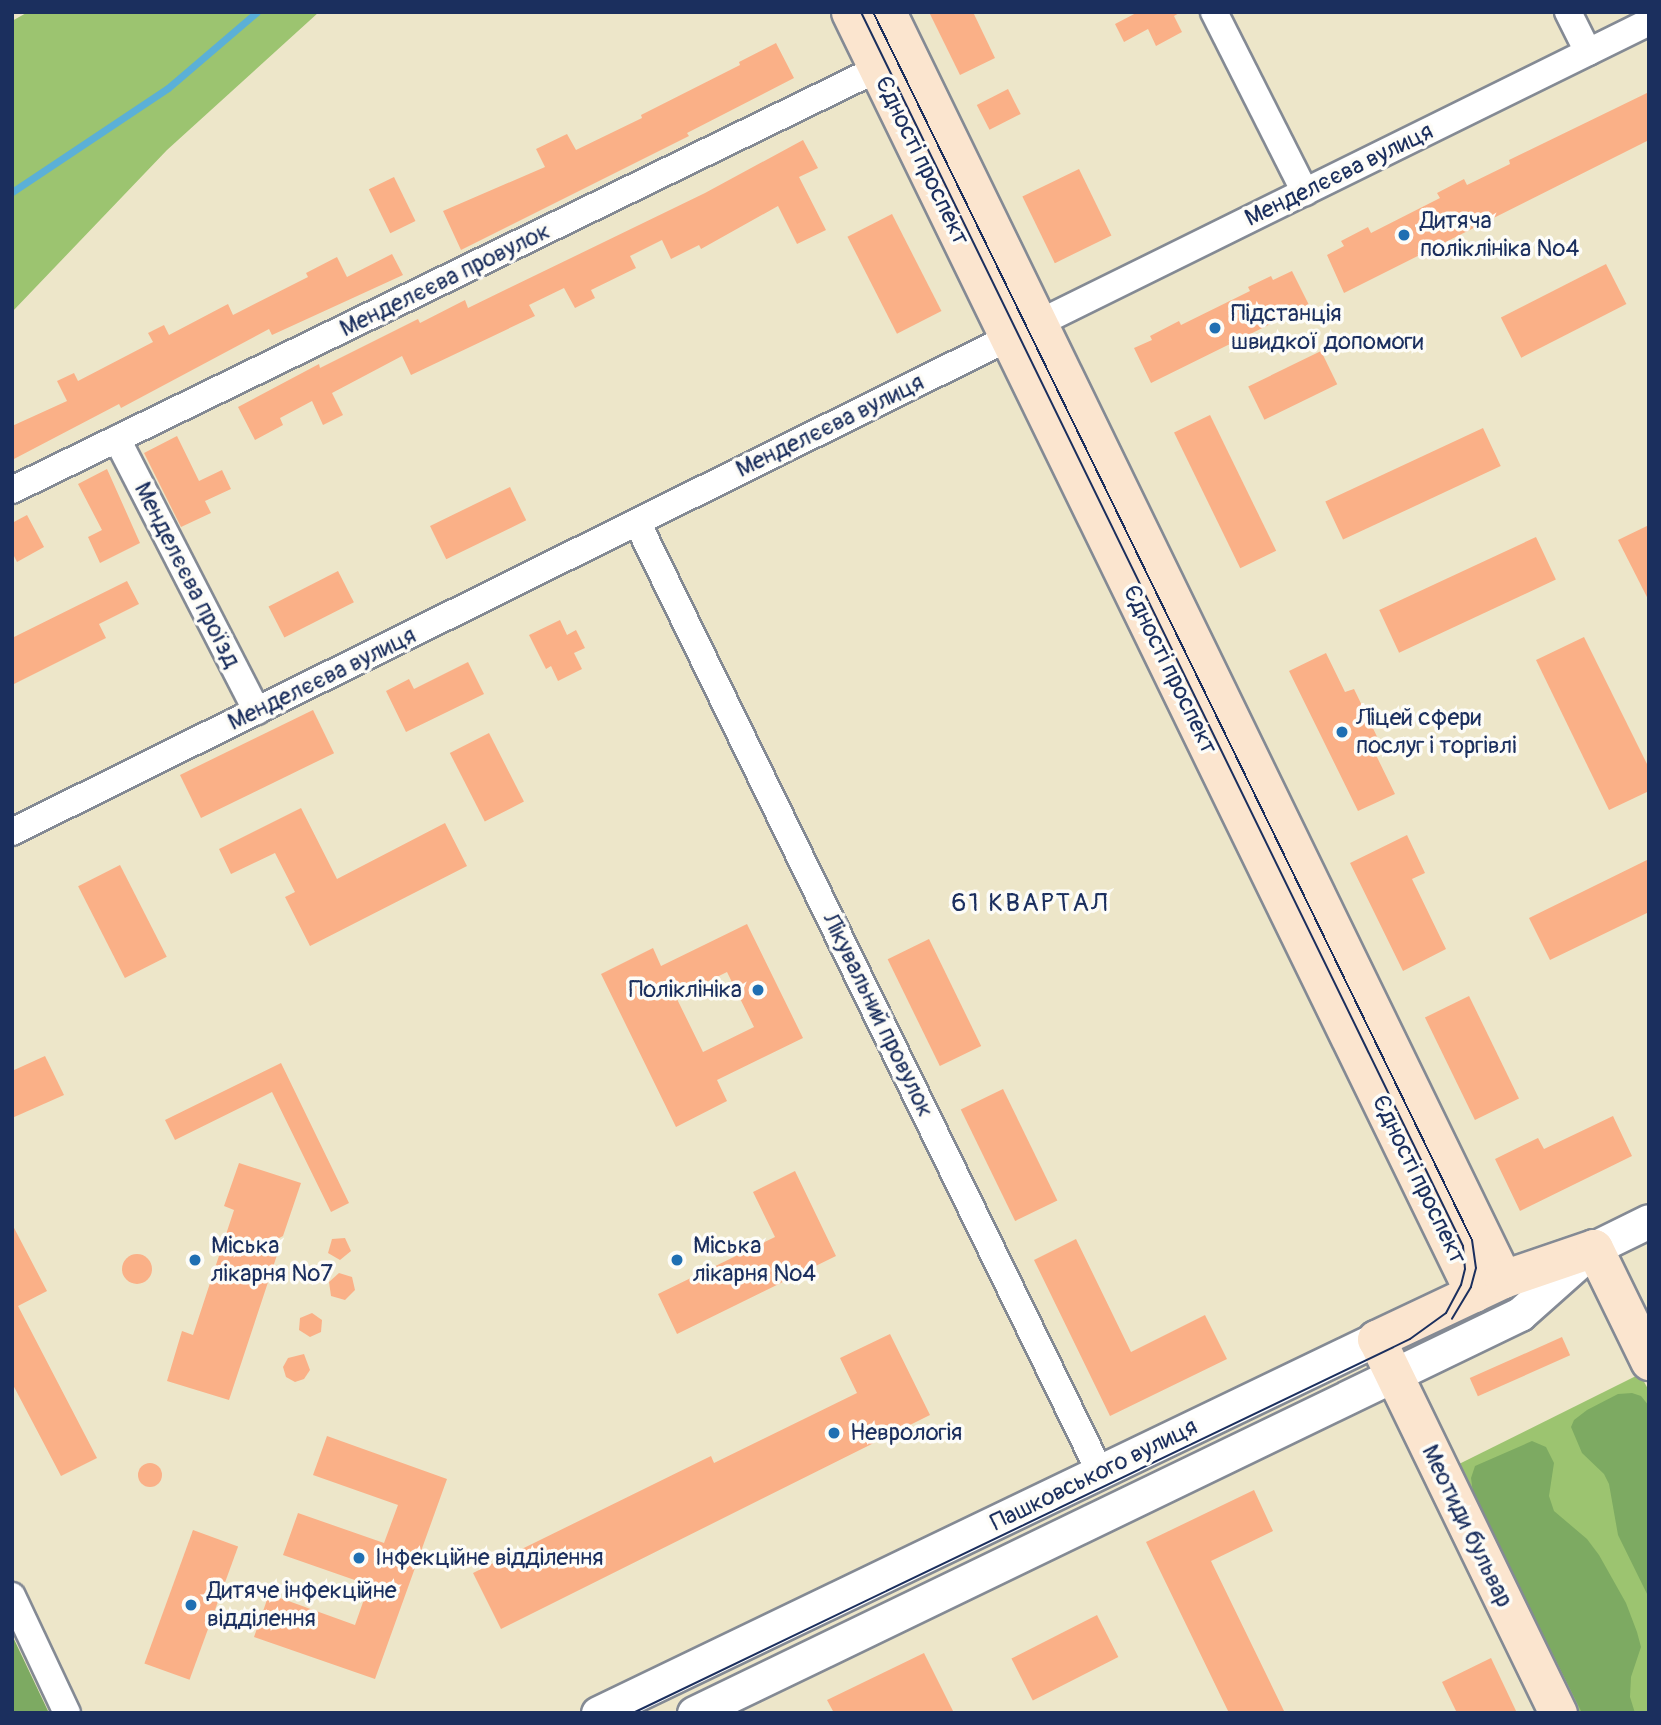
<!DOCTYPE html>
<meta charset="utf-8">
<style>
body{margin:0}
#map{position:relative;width:1661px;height:1725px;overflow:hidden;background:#ede6c9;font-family:Pangolin,sans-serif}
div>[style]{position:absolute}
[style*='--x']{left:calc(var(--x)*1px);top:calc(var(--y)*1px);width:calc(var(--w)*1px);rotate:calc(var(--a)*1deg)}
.green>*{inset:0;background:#9cc470}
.forest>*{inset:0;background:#7daa62}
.stream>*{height:7px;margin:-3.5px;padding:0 3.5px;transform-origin:3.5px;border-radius:3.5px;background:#5bb0d7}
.building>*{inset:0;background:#fab087;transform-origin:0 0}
.round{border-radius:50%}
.roads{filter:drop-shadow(2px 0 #848a94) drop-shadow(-2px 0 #848a94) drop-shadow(0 2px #848a94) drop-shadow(0 -2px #848a94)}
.minor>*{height:26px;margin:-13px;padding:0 13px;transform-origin:13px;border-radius:13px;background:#fff}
.tertiary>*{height:33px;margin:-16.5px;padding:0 16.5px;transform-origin:16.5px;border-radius:16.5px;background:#fff}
.secondary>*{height:37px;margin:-18.5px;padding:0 18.5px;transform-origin:18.5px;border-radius:18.5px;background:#fbe5cf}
.tram>*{height:2px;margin:-1px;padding:0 1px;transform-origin:1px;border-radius:1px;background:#1b2f5e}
.dots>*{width:19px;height:19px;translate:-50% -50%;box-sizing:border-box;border:4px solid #fdfcf7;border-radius:50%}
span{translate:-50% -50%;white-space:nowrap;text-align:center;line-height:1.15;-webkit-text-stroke:7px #fdfcf7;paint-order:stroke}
.street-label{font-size:24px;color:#1b2f5e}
.poi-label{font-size:24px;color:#1b2f5e}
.left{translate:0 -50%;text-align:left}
.right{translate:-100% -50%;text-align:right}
.neighbourhood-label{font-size:26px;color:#1b2f5e;letter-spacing:2px}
.frame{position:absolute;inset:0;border:14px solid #1b2f5e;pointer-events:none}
</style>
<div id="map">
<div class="green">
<div style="clip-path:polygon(28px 12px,319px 12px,167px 150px,12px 312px,12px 21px)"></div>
<div style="clip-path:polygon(1640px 1374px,1649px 1391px,1649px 1713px,1572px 1713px,1453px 1467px)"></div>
</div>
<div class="forest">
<div style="clip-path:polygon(1632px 1393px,1641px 1396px,1649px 1406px,1649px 1598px,1618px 1535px,1609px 1484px,1604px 1474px,1582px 1453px,1571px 1427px,1574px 1420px,1587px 1410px,1618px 1394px)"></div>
<div style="clip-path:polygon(1532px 1441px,1546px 1447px,1554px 1463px,1549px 1496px,1554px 1511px,1587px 1539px,1599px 1555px,1626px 1603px,1637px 1632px,1641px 1647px,1631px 1677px,1630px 1697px,1635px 1713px,1582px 1713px,1473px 1493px,1471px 1478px,1475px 1466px)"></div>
<div style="clip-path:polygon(12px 1635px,49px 1713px,12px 1713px)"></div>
</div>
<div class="stream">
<div style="--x:12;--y:192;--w:187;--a:-33.7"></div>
<div style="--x:168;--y:88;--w:117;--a:-40.5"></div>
</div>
<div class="building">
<div style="clip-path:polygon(929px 12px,973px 12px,995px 58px,960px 75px)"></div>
<div style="clip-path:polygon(1138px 12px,1181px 12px,1174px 16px,1182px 32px,1156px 46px,1148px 29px,1124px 42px,1115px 24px)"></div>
<div style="clip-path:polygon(776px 43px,794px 78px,687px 133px,689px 136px,461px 250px,443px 211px,545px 167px,536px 149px,567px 134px,576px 150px,642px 118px,641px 115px,740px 65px,739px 62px)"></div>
<div style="left:1008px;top:89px;width:28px;height:35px;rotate:63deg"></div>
<div style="clip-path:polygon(1649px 92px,1649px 140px,1344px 293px,1327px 255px,1344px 246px,1341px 241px,1368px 227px,1371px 233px,1440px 198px,1437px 193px,1464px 179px,1467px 185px,1510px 164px,1509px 160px)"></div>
<div style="clip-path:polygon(803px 140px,818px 168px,799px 177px,826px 230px,797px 244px,778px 206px,701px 249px,699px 245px,671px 259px,662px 240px,630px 256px,636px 268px,591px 290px,595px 298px,575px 308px,564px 288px,529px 305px,535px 316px,411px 375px,402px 356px,332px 393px,343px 415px,323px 425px,312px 401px,280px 418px,283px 425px,255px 440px,238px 407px,319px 364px,320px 368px,418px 319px,420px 323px,465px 300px,468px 308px,705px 193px)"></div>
<div style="left:1079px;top:169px;width:74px;height:63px;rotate:64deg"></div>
<div style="left:394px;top:177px;width:49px;height:28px;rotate:64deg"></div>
<div style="left:892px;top:214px;width:109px;height:50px;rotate:63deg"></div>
<div style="clip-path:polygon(392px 254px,403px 275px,272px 335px,269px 329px,121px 408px,119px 404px,12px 460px,12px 426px,67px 401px,57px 381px,74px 373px,78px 381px,153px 342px,148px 333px,164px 325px,169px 335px,228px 304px,233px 315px,308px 277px,306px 273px,337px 257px,347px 277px)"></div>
<div style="left:1606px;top:264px;width:45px;height:118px;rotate:63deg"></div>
<div style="clip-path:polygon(1292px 271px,1309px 305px,1151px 383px,1134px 348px,1152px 340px,1150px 336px,1179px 321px,1181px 325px,1250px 291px,1248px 287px,1271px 276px,1273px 280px)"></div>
<div style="left:1321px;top:351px;width:37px;height:81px;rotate:64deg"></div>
<div style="left:1210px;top:415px;width:151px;height:40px;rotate:64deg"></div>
<div style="left:1483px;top:428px;width:42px;height:174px;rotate:65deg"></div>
<div style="clip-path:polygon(177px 436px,199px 481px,222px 470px,231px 489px,205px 501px,211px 513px,181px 527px,144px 453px)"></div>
<div style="clip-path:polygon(107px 469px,140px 543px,100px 563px,88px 537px,102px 530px,78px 484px)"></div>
<div style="left:510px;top:487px;width:37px;height:89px;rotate:64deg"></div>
<div style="clip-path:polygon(27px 515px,44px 547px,17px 562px,12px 552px,12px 523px)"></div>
<div style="clip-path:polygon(1649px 525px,1649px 601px,1618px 540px)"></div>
<div style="left:1536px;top:537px;width:47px;height:173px;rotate:65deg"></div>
<div style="left:338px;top:571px;width:35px;height:78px;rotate:63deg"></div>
<div style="clip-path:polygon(127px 581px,139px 604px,99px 624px,106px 638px,12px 685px,12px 638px)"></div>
<div style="clip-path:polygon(560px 620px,567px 635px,576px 630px,585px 648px,574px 653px,582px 669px,558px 681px,551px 666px,546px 669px,529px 635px)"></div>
<div style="clip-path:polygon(1584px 637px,1649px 768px,1649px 791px,1609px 810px,1536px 660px)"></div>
<div style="clip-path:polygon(1326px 653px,1345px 692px,1354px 689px,1383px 749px,1375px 753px,1395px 794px,1358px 811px,1289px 671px)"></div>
<div style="clip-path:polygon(468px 662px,484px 694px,406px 732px,386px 691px,409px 679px,414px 689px)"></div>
<div style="left:313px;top:710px;width:48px;height:148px;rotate:64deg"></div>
<div style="left:489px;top:733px;width:77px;height:44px;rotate:63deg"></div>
<div style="clip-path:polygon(301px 808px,337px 879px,445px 823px,467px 866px,310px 946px,285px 897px,295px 892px,275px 853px,231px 874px,219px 849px)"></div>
<div style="clip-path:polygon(1407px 835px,1425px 873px,1412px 879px,1446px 949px,1403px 971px,1350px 863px)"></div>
<div style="clip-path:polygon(1649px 859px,1649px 912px,1550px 960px,1529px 918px)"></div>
<div style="left:120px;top:865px;width:103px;height:47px;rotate:63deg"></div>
<div style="clip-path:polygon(evenodd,747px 924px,803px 1038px,717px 1080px,727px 1101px,676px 1127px,601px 974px,653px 948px,661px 966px,747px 924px,727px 972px,754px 1027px,703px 1052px,676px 997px,727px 972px)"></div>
<div style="left:929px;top:939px;width:119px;height:46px;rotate:64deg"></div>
<div style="left:1469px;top:996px;width:114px;height:49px;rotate:64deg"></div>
<div style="clip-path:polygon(45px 1056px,64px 1095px,12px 1118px,12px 1071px)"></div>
<div style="clip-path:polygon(281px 1063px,349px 1203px,331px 1212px,272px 1092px,175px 1140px,165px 1120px)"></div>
<div style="left:1003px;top:1089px;width:124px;height:47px;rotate:64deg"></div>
<div style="clip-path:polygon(1613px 1116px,1632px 1156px,1520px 1211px,1495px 1159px,1538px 1138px,1544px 1149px)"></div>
<div style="clip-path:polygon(239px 1163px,301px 1183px,283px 1236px,268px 1244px,281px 1243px,229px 1400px,167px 1381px,182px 1331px,193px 1335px,234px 1210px,224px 1206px)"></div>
<div style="clip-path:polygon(795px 1171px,836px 1256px,677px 1334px,658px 1294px,775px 1237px,753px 1192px)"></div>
<div style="clip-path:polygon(12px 1224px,47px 1291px,18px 1306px,97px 1458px,61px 1476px,12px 1383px)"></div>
<div style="clip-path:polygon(345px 1238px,351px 1251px,340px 1260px,328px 1253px,332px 1239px)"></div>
<div style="clip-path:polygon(1076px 1239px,1131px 1352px,1205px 1315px,1227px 1359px,1110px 1416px,1034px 1260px)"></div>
<div class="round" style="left:122px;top:1254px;width:30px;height:30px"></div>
<div style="clip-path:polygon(339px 1273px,352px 1277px,355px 1290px,345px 1300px,331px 1296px,329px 1282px)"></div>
<div style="clip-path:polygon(312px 1313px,322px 1320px,321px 1332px,310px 1337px,299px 1330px,300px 1318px)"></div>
<div style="clip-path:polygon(890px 1334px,930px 1415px,501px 1629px,473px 1573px,711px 1456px,714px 1463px,857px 1393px,840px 1358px)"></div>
<div style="left:1562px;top:1337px;width:20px;height:101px;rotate:66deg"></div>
<div style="clip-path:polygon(304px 1354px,310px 1370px,304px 1379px,295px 1382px,286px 1377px,283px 1367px,288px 1358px)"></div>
<div style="clip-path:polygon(327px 1436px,447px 1479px,375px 1679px,254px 1637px,269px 1594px,355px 1625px,369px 1585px,283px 1555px,298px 1513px,384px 1543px,398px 1505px,313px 1475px)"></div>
<div class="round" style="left:138px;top:1463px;width:24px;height:24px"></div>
<div style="clip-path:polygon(1254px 1490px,1273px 1531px,1211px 1561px,1285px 1713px,1229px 1713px,1146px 1542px)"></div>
<div style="left:193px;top:1530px;width:48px;height:142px;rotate:20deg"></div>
<div style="left:1097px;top:1615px;width:47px;height:96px;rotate:63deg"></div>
<div style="clip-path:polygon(924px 1653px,954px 1713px,834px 1713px,827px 1700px)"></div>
<div style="clip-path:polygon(1491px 1658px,1517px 1713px,1457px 1713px,1442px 1682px)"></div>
</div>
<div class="roads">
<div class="minor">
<div style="--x:1214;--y:12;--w:202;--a:63.2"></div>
<div style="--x:1568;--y:12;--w:45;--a:63.4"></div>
<div style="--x:1037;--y:324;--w:682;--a:-26.26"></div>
<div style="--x:117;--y:439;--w:306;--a:62.8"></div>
<div style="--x:12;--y:490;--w:962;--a:-25.95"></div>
<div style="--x:637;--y:522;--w:1057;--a:64.02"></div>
<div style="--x:12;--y:832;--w:1112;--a:-26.38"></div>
<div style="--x:12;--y:1596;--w:129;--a:64.8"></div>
</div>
<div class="tertiary">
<div style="--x:598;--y:1713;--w:863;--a:-25.67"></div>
<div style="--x:694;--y:1713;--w:917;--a:-25.78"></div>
<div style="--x:1520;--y:1314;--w:99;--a:-41.7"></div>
<div style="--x:1594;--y:1248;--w:61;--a:-26.1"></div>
</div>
<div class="secondary">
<div style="--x:850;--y:12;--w:1425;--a:64.03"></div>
<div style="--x:887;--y:12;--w:1409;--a:64.07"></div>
<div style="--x:1558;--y:1713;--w:416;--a:-115.9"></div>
<div style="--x:1376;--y:1339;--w:140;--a:-25.3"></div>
<div style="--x:1503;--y:1279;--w:96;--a:-18.8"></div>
<div style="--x:1594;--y:1248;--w:126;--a:64"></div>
</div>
</div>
<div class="tram">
<div style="--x:873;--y:12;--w:1366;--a:64"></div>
<div style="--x:1472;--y:1240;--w:28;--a:82"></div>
<div style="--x:1476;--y:1268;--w:20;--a:105"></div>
<div style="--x:1471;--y:1287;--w:37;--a:121"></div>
<div style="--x:633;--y:1713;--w:862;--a:-25.7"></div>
<div style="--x:1410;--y:1339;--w:44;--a:-35.8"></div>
<div style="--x:1446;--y:1313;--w:32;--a:-62"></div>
<div style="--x:1461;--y:1285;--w:16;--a:-76"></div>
<div style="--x:1465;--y:1269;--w:23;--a:-95"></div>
<div style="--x:1463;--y:1246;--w:1373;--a:-116.01"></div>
</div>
<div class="dots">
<div style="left:1404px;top:235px;background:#1f6fb2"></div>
<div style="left:1215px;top:328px;background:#1f6fb2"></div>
<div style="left:1342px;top:732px;background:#1f6fb2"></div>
<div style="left:758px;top:990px;background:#1f6fb2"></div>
<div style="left:195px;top:1260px;background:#1f6fb2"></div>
<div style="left:677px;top:1260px;background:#1f6fb2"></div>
<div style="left:834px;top:1433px;background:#1f6fb2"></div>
<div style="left:359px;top:1558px;background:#1f6fb2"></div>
<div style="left:191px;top:1605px;background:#1f6fb2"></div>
</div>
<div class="street-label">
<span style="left:922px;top:161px;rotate:64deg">Єдності проспект</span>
<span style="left:1339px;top:175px;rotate:-26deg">Менделєєва вулиця</span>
<span style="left:445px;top:280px;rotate:-26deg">Менделєєва провулок</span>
<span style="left:830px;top:426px;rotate:-26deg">Менделєєва вулиця</span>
<span style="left:187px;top:575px;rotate:63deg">Менделєєва проїзд</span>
<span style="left:1170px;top:670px;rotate:64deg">Єдності проспект</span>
<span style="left:322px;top:679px;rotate:-26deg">Менделєєва вулиця</span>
<span style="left:878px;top:1015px;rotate:64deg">Лікувальний провулок</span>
<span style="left:1419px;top:1180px;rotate:64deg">Єдності проспект</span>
<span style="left:1094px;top:1475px;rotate:-26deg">Пашковського вулиця</span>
<span style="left:1467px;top:1526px;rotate:64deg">Меотиди бульвар</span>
</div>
<div class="poi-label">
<span class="left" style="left:1420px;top:235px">Дитяча<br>поліклініка №4</span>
<span class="left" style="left:1231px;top:328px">Підстанція<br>швидкої допомоги</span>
<span class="left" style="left:1356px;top:732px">Ліцей сфери<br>послуг і торгівлі</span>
<span class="right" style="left:742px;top:990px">Поліклініка</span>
<span class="left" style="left:211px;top:1260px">Міська<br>лікарня №7</span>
<span class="left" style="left:693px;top:1260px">Міська<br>лікарня №4</span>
<span class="left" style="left:850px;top:1433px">Неврологія</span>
<span class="left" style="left:375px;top:1558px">Інфекційне відділення</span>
<span class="left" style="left:207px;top:1605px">Дитяче інфекційне<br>відділення</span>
</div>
<div class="neighbourhood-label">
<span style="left:1030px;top:904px">61 КВАРТАЛ</span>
</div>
<div class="frame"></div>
</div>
